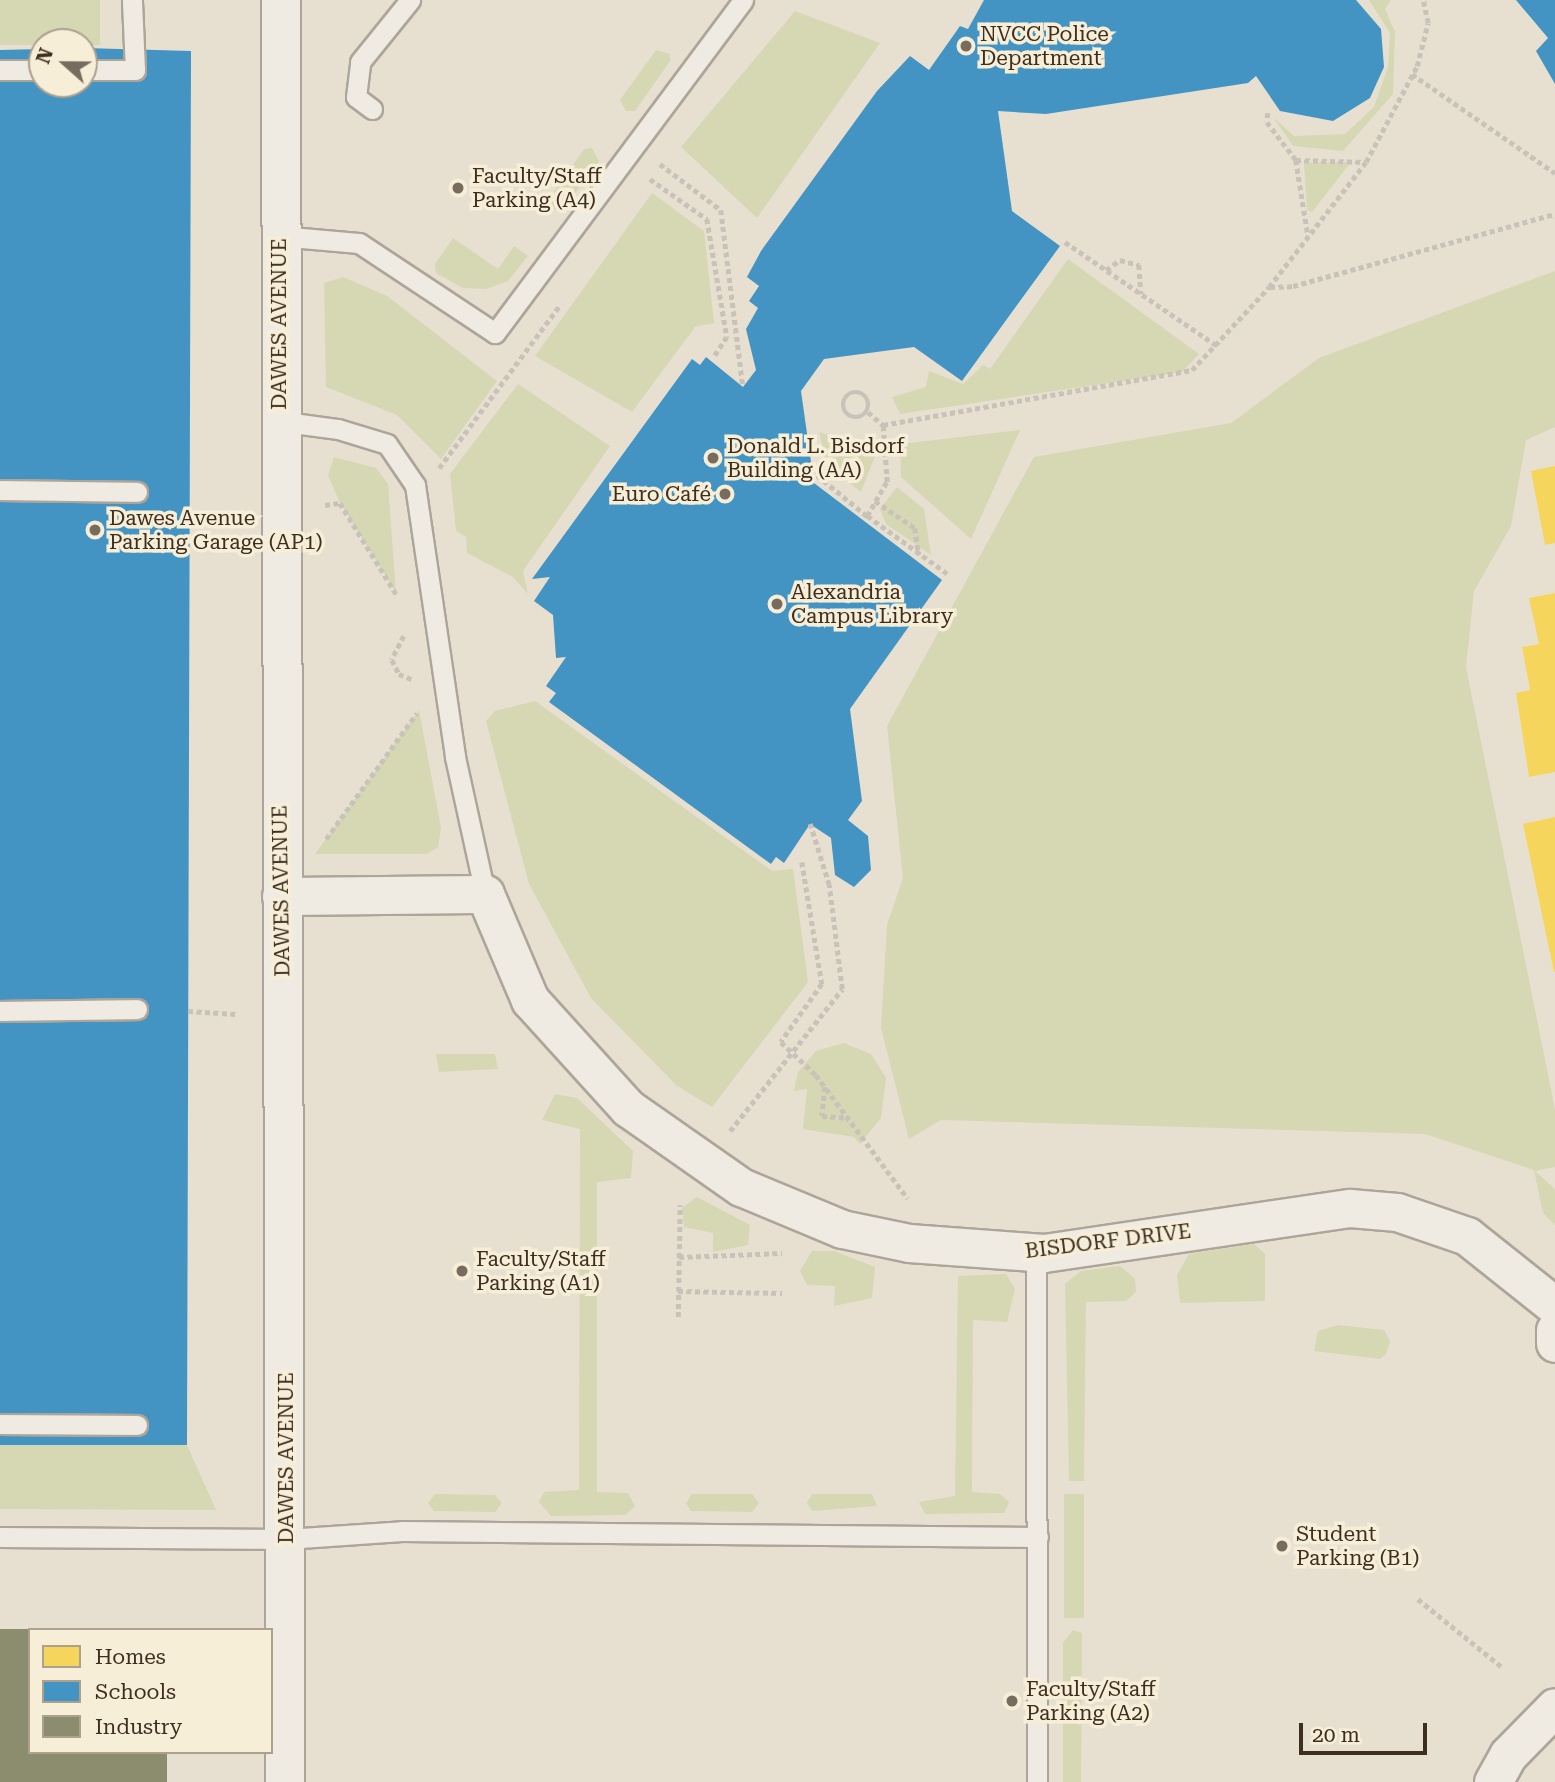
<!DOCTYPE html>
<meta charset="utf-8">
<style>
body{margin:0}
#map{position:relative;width:1555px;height:1782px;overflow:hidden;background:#e7e0d1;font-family:"Roboto Serif",serif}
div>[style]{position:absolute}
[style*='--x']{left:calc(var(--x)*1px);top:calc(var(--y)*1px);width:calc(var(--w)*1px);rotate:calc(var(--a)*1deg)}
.green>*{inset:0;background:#d6d7b3;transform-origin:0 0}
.homes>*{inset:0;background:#f6d55c}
.schools>*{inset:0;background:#4393c3}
.industry>*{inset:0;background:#8c8c6e}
.path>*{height:4.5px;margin-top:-2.25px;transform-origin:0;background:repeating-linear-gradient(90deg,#c8c2b9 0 5px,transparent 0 8.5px)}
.path>.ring{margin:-2.25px;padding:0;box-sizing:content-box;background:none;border:4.5px solid #c8c2b9;border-radius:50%}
.roads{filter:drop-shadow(2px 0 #ada599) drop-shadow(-2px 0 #ada599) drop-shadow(0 2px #ada599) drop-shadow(0 -2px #ada599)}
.service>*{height:19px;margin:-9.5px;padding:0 9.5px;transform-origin:9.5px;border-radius:9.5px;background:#efebe3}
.minor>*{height:37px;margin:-18.5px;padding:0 18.5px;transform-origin:18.5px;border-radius:18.5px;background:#efebe3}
.tertiary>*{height:38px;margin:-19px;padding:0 19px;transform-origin:19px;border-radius:19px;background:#efebe3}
.dots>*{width:19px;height:19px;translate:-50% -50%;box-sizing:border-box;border:4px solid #f7eed8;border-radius:50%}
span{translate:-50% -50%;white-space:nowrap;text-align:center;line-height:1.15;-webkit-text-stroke:7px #f7eed8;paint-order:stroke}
.poi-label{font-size:21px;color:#3d2e20}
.left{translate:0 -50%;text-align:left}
.right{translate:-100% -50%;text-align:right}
.street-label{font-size:21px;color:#3d2e20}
.legend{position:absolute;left:28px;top:1628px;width:245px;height:126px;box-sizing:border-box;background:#f7eed8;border:2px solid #ada18e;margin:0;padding:9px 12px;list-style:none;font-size:21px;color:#3d2e20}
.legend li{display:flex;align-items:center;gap:14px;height:35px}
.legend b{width:35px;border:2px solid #ada18e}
.north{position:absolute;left:28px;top:28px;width:70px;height:70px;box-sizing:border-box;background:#f7eed8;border:2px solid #ada18e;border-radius:50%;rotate:291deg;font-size:19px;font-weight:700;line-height:28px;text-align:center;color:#3d2e20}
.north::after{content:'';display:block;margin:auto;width:24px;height:32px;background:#786c5e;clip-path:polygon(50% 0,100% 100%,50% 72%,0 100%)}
.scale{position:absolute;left:1299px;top:1723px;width:128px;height:32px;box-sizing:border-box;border:4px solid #3d2e20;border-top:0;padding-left:9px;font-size:21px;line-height:24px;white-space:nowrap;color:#3d2e20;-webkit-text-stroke:5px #f7eed8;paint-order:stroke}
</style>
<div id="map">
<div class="green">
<div style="left:0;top:0;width:100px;height:45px"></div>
<div style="clip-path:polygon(1369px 0,1391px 0,1385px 9px,1395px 32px,1393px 94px,1343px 151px,1293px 146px,1273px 117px,1294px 136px,1345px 134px,1374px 107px,1388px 67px,1390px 33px)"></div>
<div style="clip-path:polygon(795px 11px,880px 43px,757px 218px,681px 147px)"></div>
<div style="clip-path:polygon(656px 50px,670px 54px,670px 61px,635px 111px,626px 111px,620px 100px)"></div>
<div style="clip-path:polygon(592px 148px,599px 161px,563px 209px,555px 210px,549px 199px,584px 149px)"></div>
<div style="clip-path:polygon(1351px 162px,1312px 212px,1307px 210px,1304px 163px)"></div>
<div style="clip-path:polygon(652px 193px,704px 231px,714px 323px,695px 327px,632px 412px,535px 356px)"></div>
<div style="clip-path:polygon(453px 238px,498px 269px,514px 246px,528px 256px,508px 281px,486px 289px,463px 288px,436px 273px,435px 264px)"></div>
<div style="clip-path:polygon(1068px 259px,1199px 354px,1182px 372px,900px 414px,892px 397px,926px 387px,929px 371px,963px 384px,983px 365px,990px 369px)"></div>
<div style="clip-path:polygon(1555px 271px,1555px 427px,1526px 440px,1511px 526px,1474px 591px,1466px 667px,1555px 1109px,1555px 1167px,1535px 1171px,1555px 1189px,1555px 1225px,1543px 1213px,1534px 1170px,1425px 1134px,941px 1120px,909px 1139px,881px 1028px,887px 925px,903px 878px,887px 726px,1034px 457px,1231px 423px,1319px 358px)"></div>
<div style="clip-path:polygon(343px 277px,387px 296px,497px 381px,441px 459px,397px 415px,326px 387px,324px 283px)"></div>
<div style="clip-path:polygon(518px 384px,610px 446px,523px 571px,528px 594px,513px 577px,467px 553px,466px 537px,456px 531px,450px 474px)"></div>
<div style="clip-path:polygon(1020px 430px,971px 539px,901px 477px,900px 444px)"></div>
<div style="clip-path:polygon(819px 432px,877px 451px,861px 492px,827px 465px)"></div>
<div style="clip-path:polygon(334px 457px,376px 468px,388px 484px,396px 593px,340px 503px,328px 475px)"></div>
<div style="clip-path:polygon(897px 487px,924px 509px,931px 555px,886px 524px,880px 509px)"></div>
<div style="clip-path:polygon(535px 701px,772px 871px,793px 869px,808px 982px,712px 1107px,677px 1086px,591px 998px,529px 884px,486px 721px,495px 711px)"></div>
<div style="clip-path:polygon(419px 710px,441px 828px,438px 847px,427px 854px,315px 854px)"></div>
<div style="clip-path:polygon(844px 1043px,871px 1054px,886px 1078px,881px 1118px,860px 1144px,854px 1137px,803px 1129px,807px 1089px,794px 1091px,798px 1072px,816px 1051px)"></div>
<div style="clip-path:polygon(436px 1054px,495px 1054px,498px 1069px,439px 1072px)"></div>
<div style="clip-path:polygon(555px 1094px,577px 1098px,633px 1151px,631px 1178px,597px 1182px,597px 1492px,628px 1493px,635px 1506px,625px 1515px,551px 1516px,539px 1502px,544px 1492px,579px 1490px,580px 1129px,542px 1120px)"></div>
<div style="clip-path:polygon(697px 1197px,750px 1225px,748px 1245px,713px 1252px,713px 1233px,684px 1227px,682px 1208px)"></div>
<div style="clip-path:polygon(1254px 1244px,1265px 1254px,1265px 1301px,1180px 1303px,1177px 1275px,1189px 1254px)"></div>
<div style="clip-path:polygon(812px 1251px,834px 1251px,875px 1267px,872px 1298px,834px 1306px,835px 1286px,807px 1285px,800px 1271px)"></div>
<div style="clip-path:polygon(1120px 1266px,1135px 1279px,1136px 1292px,1126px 1301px,1086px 1302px,1084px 1481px,1069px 1481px,1065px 1284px,1081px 1271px)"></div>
<div style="clip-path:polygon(1006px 1274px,1015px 1289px,1007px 1322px,973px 1320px,972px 1492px,1000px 1494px,1009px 1502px,1004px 1513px,925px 1514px,919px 1502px,955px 1496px,958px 1276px)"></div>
<div style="clip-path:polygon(1338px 1325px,1384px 1330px,1390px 1341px,1386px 1354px,1380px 1359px,1314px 1351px,1318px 1331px)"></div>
<div style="clip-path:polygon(0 1445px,187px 1445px,216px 1510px,0 1509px)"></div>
<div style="clip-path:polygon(435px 1494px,495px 1495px,502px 1503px,495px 1512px,434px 1511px,428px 1503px)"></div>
<div style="clip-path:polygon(692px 1494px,752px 1494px,759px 1503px,752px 1512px,691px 1511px,686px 1503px)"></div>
<div style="clip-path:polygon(812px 1494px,872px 1494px,877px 1506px,812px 1511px,807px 1503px)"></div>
<div style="left:1084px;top:1494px;width:124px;height:20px;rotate:90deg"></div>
<div style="clip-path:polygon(1073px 1630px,1082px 1633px,1081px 1782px,1063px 1782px,1063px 1643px)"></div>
</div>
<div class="homes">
<div style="clip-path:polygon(1555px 466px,1555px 543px,1545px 545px,1531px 471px)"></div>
<div style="clip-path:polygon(1555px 593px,1555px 772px,1529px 777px,1516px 693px,1530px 690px,1522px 647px,1539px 644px,1529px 598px)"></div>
<div style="clip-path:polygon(1555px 817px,1555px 972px,1554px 972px,1523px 824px)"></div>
</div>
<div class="schools">
<div style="clip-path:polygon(984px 0,1356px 0,1381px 29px,1384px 67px,1370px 98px,1333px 121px,1280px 111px,1256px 76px,1248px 83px,1046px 114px,998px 111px,1012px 211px,1060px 246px,962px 381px,914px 347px,824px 359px,801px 391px,814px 483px,942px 580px,850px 709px,862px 801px,848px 820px,868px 836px,871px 870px,854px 887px,835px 875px,831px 838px,810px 824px,784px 863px,776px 857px,771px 864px,549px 702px,556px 693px,546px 686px,566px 657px,556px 658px,553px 615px,534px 601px,550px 577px,532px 579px,692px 359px,700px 365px,706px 357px,743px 387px,756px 370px,746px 329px,758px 308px,749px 301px,759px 286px,747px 277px,761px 251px,877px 91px,910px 56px,929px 70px,960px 26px,968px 29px)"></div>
<div style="clip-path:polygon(1516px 0,1555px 0,1555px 84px,1536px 51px,1548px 38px)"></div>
<div style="clip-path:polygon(84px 48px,191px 51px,187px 1445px,0 1445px,0 50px,42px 49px,42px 84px,84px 84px)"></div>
</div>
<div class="industry">
<div style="clip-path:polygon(0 1629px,30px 1629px,30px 1752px,167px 1752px,167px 1782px,0 1782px)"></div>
</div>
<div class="path">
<div style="--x:1412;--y:74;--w:174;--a:34.7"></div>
<div style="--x:1268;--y:113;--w:9;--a:96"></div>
<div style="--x:1267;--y:122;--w:48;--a:52.7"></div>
<div style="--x:1296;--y:160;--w:77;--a:81"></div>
<div style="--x:1296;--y:160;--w:69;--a:1.7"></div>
<div style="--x:660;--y:164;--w:76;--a:37"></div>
<div style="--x:721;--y:210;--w:178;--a:82.9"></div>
<div style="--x:650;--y:179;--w:70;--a:35.1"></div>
<div style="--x:707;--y:219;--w:120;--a:80.4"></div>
<div style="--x:727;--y:337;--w:24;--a:123"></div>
<div style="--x:1065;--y:242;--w:186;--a:34.3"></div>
<div style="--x:1106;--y:270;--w:17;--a:-36"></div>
<div style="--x:1120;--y:260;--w:20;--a:15"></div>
<div style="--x:1139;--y:265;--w:29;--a:86"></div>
<div style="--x:1270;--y:287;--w:23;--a:-2"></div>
<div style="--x:1293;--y:286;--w:272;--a:-15.4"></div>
<div class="ring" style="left:843px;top:392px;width:21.5px;height:21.5px"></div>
<div style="--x:868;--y:412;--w:20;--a:41"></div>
<div style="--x:439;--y:468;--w:204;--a:-53.4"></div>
<div style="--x:817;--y:475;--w:65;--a:39.4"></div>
<div style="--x:875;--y:501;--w:48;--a:34"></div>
<div style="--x:915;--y:528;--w:27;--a:82"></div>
<div style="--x:325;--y:505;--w:15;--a:-8"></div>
<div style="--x:340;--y:503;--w:110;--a:58.3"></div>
<div style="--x:947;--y:574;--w:99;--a:-144.1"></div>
<div style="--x:867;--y:516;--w:39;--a:-60"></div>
<div style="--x:887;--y:482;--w:57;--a:-94"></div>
<div style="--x:883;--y:425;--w:314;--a:-10.1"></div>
<div style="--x:1192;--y:370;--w:113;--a:-47.1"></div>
<div style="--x:1269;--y:287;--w:158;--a:-52.2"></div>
<div style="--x:1366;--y:162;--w:109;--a:-62"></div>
<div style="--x:1417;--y:66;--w:44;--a:-75.7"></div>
<div style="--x:1428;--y:23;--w:24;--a:-102"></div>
<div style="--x:404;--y:636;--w:27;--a:117"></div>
<div style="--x:392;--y:660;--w:16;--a:63"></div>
<div style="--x:399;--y:674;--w:16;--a:22"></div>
<div style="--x:326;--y:839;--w:155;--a:-54.2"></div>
<div style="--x:802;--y:862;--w:124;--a:80.7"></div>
<div style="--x:822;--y:984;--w:71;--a:125.3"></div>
<div style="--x:781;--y:1042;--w:48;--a:43.3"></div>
<div style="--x:816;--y:1075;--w:154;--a:53.4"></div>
<div style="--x:188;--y:1011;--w:48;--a:3.6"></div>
<div style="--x:825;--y:1087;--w:29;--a:96"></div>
<div style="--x:822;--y:1116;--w:26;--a:4"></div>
<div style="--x:730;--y:1131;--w:181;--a:-51.7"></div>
<div style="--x:842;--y:989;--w:105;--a:-97.1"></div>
<div style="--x:829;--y:885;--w:64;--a:-107.3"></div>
<div style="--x:679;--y:1257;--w:103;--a:-2.2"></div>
<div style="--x:678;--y:1291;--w:104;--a:1.1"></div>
<div style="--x:678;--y:1317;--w:112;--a:-89"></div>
<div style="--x:1418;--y:1599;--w:108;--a:39"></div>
</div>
<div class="roads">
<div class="service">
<div style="--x:0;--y:70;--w:42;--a:0"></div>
<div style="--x:84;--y:70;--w:51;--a:0"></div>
<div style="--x:135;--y:70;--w:70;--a:-92.5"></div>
<div style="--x:372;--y:109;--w:20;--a:-143"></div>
<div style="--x:356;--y:97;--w:35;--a:-83"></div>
<div style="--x:360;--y:62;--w:80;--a:-51.1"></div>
<div style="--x:279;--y:236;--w:80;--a:5"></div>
<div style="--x:359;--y:243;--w:163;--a:33.5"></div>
<div style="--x:495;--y:333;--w:415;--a:-53.3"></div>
<div style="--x:278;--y:421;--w:61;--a:7.6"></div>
<div style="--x:338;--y:429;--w:51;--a:17"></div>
<div style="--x:387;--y:444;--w:50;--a:55.7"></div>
<div style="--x:415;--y:485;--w:275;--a:81.6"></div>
<div style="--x:455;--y:757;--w:140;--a:77.6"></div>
<div style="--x:0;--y:490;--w:137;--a:0.8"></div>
<div style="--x:0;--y:1011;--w:137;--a:-0.8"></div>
<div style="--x:1036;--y:1253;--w:529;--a:89.89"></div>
<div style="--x:0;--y:1424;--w:137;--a:0.4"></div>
<div style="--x:0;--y:1537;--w:286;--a:0.4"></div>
<div style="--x:286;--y:1539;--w:116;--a:-3.9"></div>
<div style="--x:402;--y:1531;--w:636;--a:0.54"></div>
</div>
<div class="minor">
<div style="--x:281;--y:896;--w:204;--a:-0.6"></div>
<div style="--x:485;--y:894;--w:115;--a:67"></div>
<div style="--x:530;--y:1000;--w:146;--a:47.8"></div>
<div style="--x:628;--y:1108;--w:138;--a:35"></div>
<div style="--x:741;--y:1187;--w:109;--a:22.6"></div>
<div style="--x:842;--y:1229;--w:68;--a:11.8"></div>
<div style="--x:909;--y:1243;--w:135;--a:4.2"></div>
<div style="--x:1044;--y:1253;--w:309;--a:-8.4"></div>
<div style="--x:1350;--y:1208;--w:47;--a:4.9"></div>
<div style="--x:1397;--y:1212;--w:74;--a:18.9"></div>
<div style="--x:1467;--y:1236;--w:112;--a:38.5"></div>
<div style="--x:1555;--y:1330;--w:13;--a:90"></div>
<div style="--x:1493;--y:1782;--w:31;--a:-61"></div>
<div style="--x:1508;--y:1755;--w:67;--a:-45.6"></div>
</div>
<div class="tertiary">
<div style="--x:281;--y:0;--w:1782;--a:89.87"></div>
</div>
</div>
<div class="dots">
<div style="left:966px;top:46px;background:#786c5e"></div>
<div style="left:458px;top:188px;background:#786c5e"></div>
<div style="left:713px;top:458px;background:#786c5e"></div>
<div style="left:725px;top:494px;background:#786c5e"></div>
<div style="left:95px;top:530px;background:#786c5e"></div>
<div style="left:777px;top:604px;background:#786c5e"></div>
<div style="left:462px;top:1271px;background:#786c5e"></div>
<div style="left:1282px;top:1546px;background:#786c5e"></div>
<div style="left:1012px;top:1701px;background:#786c5e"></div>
</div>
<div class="poi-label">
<span class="left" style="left:980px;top:46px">NVCC Police<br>Department</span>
<span class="left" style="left:472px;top:188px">Faculty/Staff<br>Parking (A4)</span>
<span class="left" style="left:727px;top:458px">Donald L. Bisdorf<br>Building (AA)</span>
<span class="right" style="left:711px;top:494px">Euro Café</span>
<span class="left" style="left:109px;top:530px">Dawes Avenue<br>Parking Garage (AP1)</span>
<span class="left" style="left:791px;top:604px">Alexandria<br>Campus Library</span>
<span class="left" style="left:476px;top:1271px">Faculty/Staff<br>Parking (A1)</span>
<span class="left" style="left:1296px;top:1546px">Student<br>Parking (B1)</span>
<span class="left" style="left:1026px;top:1701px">Faculty/Staff<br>Parking (A2)</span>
</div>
<div class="street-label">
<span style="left:279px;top:324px;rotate:-90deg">DAWES AVENUE</span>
<span style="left:281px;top:891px;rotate:-91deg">DAWES AVENUE</span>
<span style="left:1108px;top:1241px;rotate:-7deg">BISDORF DRIVE</span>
<span style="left:286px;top:1458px;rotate:-90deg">DAWES AVENUE</span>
</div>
<ul class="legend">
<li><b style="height:19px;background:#f6d55c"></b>Homes</li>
<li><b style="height:19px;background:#4393c3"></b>Schools</li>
<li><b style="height:19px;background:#8c8c6e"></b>Industry</li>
</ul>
<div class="north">N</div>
<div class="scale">20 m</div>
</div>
